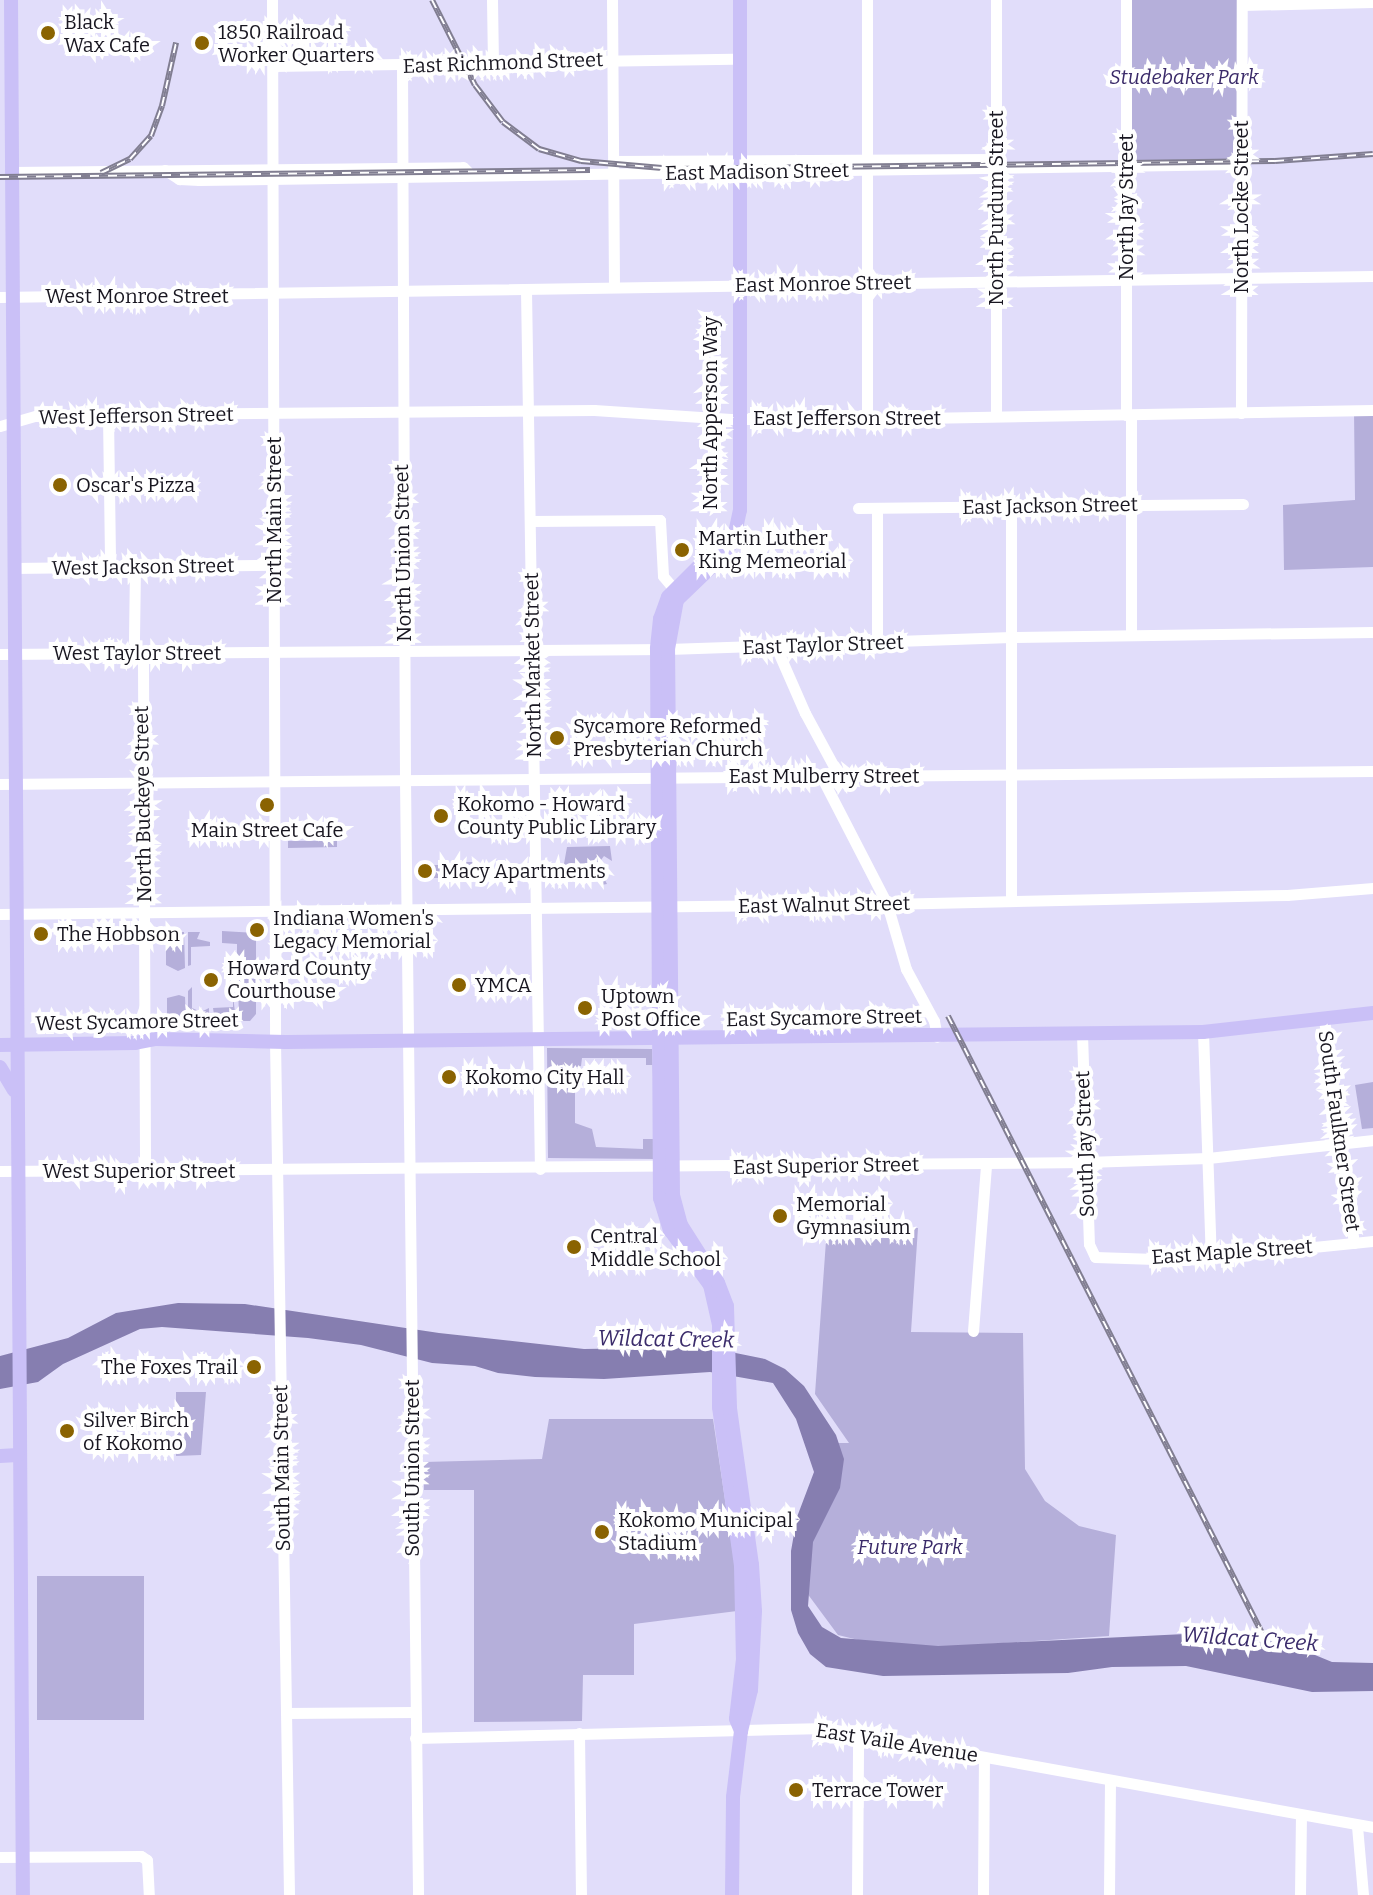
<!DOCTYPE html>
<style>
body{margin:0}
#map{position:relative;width:1373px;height:1895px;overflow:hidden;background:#e1ddfa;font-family:Bitter,serif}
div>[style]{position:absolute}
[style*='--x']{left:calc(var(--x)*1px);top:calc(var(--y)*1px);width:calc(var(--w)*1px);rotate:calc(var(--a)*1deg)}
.green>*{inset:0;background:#b5afda;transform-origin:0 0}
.water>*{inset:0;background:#867eb0}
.minor>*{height:11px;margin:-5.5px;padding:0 5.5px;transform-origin:5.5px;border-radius:5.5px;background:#fff}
.major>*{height:14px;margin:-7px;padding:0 7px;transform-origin:7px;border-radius:7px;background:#cac0f7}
.rail>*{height:6px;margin-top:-3px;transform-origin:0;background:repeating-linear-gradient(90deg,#fff 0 9px,#817e91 0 18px);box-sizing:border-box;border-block:2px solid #817e91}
.dots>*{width:22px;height:22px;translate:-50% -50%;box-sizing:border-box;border:4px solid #fff;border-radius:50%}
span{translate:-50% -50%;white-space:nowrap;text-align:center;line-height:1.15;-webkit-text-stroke:8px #fff;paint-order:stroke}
.poi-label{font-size:20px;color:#181620}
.left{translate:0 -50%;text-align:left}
.right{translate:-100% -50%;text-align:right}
.street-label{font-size:20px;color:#181620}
.park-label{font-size:20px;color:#3a2a69;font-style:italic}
.water-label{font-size:22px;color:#3b2c6b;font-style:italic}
</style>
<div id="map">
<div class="green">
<div style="left:1126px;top:0;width:116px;height:162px"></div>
<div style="clip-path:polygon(1373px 410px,1373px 567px,1284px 570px,1283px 505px,1355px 500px,1354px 411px)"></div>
<div style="clip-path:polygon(288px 841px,337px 841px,337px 847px,288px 848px)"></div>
<div style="clip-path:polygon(610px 846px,612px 861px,604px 856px,601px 860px,601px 872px,607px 884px,601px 885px,596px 876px,580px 867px,572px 867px,572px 876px,562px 875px,567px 847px)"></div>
<div style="clip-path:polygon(466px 862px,473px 862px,473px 882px,440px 882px,440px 878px,434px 878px,434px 865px,466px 865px)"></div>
<div style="clip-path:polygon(222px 931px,256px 933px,256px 976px,237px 977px,237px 944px,222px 943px)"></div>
<div style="clip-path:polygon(173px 932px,184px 932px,185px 968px,178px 971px,166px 965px,166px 938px)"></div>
<div style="clip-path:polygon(188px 932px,200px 932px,197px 939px,210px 942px,210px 946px,191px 947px,191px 965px,188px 966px)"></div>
<div style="clip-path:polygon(238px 979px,256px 979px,256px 1014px,250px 1021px,239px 1021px)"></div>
<div style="clip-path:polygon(192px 987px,192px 1008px,201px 1012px,209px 1008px,209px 1021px,188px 1021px,188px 991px)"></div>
<div style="clip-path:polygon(179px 995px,185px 997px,186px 1020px,173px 1020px,167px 1015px,167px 998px)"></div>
<div style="clip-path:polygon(233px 995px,236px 1021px,215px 1021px,213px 1008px,233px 1007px)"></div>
<div style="clip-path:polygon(evenodd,547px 1048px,652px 1049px,656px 1159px,548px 1158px,547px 1048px,582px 1058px,646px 1058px,646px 1065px,653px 1065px,653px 1139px,643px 1139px,643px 1149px,596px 1147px,592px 1129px,575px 1123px,575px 1067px,581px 1066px,582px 1058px)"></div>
<div style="clip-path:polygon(1373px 1082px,1373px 1128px,1362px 1129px,1355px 1085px)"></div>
<div style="clip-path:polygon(827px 1227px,918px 1228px,911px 1332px,1023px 1333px,1025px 1469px,1045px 1501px,1079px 1526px,1116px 1535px,1109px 1636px,899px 1650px,838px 1635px,801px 1585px,827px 1443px,849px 1443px,815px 1394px)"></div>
<div style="clip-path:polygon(176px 1392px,206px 1392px,201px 1455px,176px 1456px)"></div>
<div style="clip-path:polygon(549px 1419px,713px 1419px,736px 1574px,737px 1611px,634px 1624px,634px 1675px,583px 1675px,582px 1721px,474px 1722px,474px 1490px,424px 1490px,424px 1462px,542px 1459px)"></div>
<div style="left:37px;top:1576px;width:107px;height:144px"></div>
</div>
<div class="water">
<div style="clip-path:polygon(178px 1303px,245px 1304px,439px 1333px,584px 1349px,706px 1347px,765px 1359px,785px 1369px,804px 1386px,836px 1435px,844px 1459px,840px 1488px,813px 1542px,808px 1606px,822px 1627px,841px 1638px,938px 1646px,1185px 1634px,1239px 1643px,1281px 1641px,1332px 1662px,1373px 1663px,1373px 1691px,1312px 1692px,1186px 1666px,1112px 1667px,1068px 1673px,883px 1676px,826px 1667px,810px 1654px,798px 1633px,791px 1610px,791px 1551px,797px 1517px,814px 1472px,796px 1419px,773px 1383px,710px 1372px,604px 1379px,535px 1377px,498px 1373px,475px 1366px,432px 1363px,361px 1345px,308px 1338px,162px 1327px,140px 1329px,63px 1364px,38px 1382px,0 1389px,0 1356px,68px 1338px,116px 1313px)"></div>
</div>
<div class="minor">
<div style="--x:272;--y:0;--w:1041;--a:89.83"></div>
<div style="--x:275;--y:1041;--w:854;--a:89.06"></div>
<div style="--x:492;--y:0;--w:61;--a:89.1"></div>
<div style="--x:612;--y:0;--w:287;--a:89.6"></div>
<div style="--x:1126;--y:0;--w:415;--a:90"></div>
<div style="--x:1242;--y:5;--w:131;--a:-1.3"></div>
<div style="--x:402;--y:65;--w:715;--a:89.76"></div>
<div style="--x:405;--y:780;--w:1115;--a:89.33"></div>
<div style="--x:273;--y:66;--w:460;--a:-0.9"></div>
<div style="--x:613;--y:161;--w:383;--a:-0.3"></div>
<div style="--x:165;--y:170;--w:17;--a:33"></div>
<div style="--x:179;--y:179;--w:20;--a:3"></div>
<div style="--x:199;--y:180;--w:1042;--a:-0.88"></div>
<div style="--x:12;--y:172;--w:451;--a:-0.6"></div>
<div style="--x:463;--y:167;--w:6;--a:45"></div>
<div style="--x:526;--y:290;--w:879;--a:89.09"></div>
<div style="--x:0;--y:297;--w:1373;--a:-0.88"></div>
<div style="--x:1241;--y:413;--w:413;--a:-89.9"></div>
<div style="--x:108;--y:415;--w:152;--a:89.2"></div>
<div style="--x:996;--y:416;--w:416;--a:-90"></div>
<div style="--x:867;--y:419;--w:419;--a:-90"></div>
<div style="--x:0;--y:426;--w:37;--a:-16"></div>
<div style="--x:36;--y:416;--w:98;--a:-1.2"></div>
<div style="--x:134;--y:414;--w:460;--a:-0.5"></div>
<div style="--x:594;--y:410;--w:137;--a:3.8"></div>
<div style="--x:731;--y:419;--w:136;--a:0"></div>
<div style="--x:867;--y:419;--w:506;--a:-1.02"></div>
<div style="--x:1011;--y:506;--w:395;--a:90"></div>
<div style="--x:858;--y:508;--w:385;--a:-0.6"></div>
<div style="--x:877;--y:508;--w:135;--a:90"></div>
<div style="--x:531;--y:521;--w:129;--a:-0.4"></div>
<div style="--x:660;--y:520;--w:56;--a:86.9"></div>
<div style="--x:663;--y:576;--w:25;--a:50"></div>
<div style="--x:135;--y:567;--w:74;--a:90.8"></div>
<div style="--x:134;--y:641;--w:23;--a:67"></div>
<div style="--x:143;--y:662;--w:509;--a:89.77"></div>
<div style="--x:13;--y:568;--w:261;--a:-0.7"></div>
<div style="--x:1131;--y:635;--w:220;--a:-90"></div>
<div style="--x:776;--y:647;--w:72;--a:66.3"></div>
<div style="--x:805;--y:713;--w:72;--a:61.6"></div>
<div style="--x:0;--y:654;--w:668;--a:-0.43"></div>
<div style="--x:668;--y:649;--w:343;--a:-2"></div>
<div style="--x:1011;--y:637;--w:362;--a:-0.8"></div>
<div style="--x:821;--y:776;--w:144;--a:62.7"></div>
<div style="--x:887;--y:904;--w:68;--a:73.7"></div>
<div style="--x:906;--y:969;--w:59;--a:61.7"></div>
<div style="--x:934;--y:1021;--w:16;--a:79"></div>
<div style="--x:0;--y:784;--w:1373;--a:-0.54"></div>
<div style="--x:0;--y:914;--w:887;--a:-0.65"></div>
<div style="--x:887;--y:904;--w:400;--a:-1.3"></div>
<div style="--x:1287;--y:895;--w:86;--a:-4.7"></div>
<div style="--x:1324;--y:1019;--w:226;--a:82.4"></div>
<div style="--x:1203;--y:1032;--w:225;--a:88"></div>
<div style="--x:1082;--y:1034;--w:210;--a:88.1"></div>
<div style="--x:1089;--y:1244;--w:14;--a:65"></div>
<div style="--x:1095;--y:1257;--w:90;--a:1.9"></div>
<div style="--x:1185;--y:1260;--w:189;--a:-5.8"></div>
<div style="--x:0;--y:1171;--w:1086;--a:-0.47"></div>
<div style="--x:1086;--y:1162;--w:122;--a:-1.9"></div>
<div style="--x:1208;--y:1158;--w:166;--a:-6.2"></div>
<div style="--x:973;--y:1331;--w:168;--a:-85.5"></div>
<div style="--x:286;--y:1713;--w:128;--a:-0.4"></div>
<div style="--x:579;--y:1733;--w:162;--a:89.3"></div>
<div style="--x:415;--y:1738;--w:410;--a:-1.4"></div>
<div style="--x:825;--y:1728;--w:557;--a:10.24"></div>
<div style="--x:1357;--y:1826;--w:69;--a:85"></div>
<div style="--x:0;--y:1857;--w:141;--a:-0.4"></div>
<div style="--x:141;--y:1856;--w:7;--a:34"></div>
<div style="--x:147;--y:1860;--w:35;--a:87"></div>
<div style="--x:857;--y:1895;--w:163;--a:-89.6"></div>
<div style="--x:983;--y:1895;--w:138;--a:-89.6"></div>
<div style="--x:1109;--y:1895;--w:114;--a:-89.5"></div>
<div style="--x:1300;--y:1895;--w:78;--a:-89.3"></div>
</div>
<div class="major">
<div style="--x:11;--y:0;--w:1895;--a:89.64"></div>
<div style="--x:700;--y:565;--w:45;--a:135"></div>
<div style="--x:668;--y:597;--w:23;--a:110"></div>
<div style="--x:660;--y:619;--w:30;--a:96"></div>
<div style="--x:657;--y:649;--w:549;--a:89.69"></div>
<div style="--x:660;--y:1198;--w:34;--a:73"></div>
<div style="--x:670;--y:1230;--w:68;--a:54"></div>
<div style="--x:710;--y:1285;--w:41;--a:77.3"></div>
<div style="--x:719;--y:1325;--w:82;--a:90"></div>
<div style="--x:719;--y:1407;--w:161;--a:82.1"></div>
<div style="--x:741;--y:1566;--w:93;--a:88.8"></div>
<div style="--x:743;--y:1659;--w:60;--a:96.7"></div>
<div style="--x:736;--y:1719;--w:13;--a:67"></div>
<div style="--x:0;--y:1045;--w:135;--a:-0.8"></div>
<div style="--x:135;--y:1043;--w:20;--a:-11"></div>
<div style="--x:155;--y:1039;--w:131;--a:1.3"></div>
<div style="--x:286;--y:1042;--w:917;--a:-0.62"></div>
<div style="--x:1203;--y:1032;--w:171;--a:-6.4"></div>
<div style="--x:0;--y:1067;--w:27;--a:59"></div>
<div style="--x:0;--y:1456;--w:18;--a:-3"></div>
<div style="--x:732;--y:1895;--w:98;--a:-89.4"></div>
<div style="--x:733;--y:1797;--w:66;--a:-83.1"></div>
<div style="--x:741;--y:1731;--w:42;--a:-76.3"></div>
<div style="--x:751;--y:1690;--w:79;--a:-87.1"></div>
<div style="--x:755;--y:1611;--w:46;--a:-93.7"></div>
<div style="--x:752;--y:1565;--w:159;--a:-98"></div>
<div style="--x:730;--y:1408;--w:102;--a:-91.7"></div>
<div style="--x:727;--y:1306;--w:25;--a:-111"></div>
<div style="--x:718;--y:1283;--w:69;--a:-122.5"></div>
<div style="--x:681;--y:1225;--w:30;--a:-105"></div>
<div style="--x:673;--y:1196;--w:547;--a:-90.52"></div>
<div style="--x:668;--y:649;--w:50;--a:-79.6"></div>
<div style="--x:677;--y:600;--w:66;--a:-43.8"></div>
<div style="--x:725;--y:554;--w:18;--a:-61"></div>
<div style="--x:734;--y:538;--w:29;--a:-78"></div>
<div style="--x:740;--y:510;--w:510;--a:-90"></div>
</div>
<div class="rail">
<div style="--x:432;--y:0;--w:95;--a:63.2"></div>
<div style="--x:475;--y:85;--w:46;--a:52.9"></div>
<div style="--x:503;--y:122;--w:45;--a:36.9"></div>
<div style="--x:539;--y:149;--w:44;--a:15.9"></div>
<div style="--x:581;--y:161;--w:93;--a:4.9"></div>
<div style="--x:674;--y:169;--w:601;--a:-0.76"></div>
<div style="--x:1275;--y:161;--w:98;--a:-4.1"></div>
<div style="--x:101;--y:173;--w:32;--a:-26"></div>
<div style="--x:130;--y:159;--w:31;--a:-48"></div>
<div style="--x:151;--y:136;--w:32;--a:-70"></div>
<div style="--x:162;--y:106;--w:65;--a:-77.5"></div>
<div style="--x:0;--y:177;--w:590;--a:-0.68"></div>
<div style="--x:948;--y:1016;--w:697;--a:63.03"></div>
</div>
<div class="dots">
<div style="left:48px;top:33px;background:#8a6301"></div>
<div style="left:202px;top:43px;background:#8a6301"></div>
<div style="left:60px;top:485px;background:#8a6301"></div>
<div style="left:682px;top:550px;background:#8a6301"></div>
<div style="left:557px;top:738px;background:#8a6301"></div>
<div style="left:267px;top:805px;background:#8a6301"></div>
<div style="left:441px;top:816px;background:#8a6301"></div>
<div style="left:425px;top:871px;background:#8a6301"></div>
<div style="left:257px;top:930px;background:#8a6301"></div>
<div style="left:41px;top:934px;background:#8a6301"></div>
<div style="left:211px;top:980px;background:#8a6301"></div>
<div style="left:459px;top:985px;background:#8a6301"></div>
<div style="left:585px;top:1008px;background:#8a6301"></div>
<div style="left:449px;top:1077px;background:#8a6301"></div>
<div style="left:780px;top:1216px;background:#8a6301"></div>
<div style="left:574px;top:1247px;background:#8a6301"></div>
<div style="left:254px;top:1367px;background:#8a6301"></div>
<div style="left:67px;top:1431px;background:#8a6301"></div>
<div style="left:602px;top:1532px;background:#8a6301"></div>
<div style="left:796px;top:1790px;background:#8a6301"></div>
</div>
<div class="poi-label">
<span class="left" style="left:64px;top:34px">Black<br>Wax Cafe</span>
<span class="left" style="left:218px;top:44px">1850 Railroad<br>Worker Quarters</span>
<span class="left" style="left:76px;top:485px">Oscar's Pizza</span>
<span class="left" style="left:698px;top:550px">Martin Luther<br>King Memeorial</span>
<span class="left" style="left:573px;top:738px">Sycamore Reformed<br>Presbyterian Church</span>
<span class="left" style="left:457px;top:816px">Kokomo - Howard<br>County Public Library</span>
<span style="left:267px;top:830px">Main Street Cafe</span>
<span class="left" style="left:441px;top:871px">Macy Apartments</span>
<span class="left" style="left:273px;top:930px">Indiana Women's<br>Legacy Memorial</span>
<span class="left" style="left:57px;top:934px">The Hobbson</span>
<span class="left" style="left:227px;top:980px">Howard County<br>Courthouse</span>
<span class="left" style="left:475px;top:985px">YMCA</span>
<span class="left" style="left:601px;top:1008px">Uptown<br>Post Office</span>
<span class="left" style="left:465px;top:1077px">Kokomo City Hall</span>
<span class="left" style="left:796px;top:1216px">Memorial<br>Gymnasium</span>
<span class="left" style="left:590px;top:1248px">Central<br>Middle School</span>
<span class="right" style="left:238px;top:1367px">The Foxes Trail</span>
<span class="left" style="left:83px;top:1432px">Silver Birch<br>of Kokomo</span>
<span class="left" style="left:618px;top:1532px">Kokomo Municipal<br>Stadium</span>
<span class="left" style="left:812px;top:1790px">Terrace Tower</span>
</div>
<div class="street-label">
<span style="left:503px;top:63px;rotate:-2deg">East Richmond Street</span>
<span style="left:757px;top:172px;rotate:-1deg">East Madison Street</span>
<span style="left:1126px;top:207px;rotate:-90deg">North Jay Street</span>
<span style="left:1241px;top:207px;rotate:-90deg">North Locke Street</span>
<span style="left:996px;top:208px;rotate:-90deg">North Purdum Street</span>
<span style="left:823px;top:284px;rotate:-1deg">East Monroe Street</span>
<span style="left:137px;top:296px">West Monroe Street</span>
<span style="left:710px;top:413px;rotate:-90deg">North Apperson Way</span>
<span style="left:136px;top:416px;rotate:-1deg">West Jefferson Street</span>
<span style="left:847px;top:418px">East Jefferson Street</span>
<span style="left:1050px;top:506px;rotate:-1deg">East Jackson Street</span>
<span style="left:274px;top:520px;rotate:-90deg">North Main Street</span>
<span style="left:403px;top:553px;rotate:-91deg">North Union Street</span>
<span style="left:143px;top:567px;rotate:-1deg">West Jackson Street</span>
<span style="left:823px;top:645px;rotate:-2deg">East Taylor Street</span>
<span style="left:137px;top:653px">West Taylor Street</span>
<span style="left:533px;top:665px;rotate:-91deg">North Market Street</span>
<span style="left:824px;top:776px">East Mulberry Street</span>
<span style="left:143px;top:804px;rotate:-91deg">North Buckeye Street</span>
<span style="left:824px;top:905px;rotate:-1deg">East Walnut Street</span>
<span style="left:824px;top:1018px;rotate:-1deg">East Sycamore Street</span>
<span style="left:137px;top:1022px;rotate:-1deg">West Sycamore Street</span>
<span style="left:1339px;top:1131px;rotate:82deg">South Faulkner Street</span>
<span style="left:1085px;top:1144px;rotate:-92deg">South Jay Street</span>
<span style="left:826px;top:1166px;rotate:-1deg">East Superior Street</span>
<span style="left:139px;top:1171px">West Superior Street</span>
<span style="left:1232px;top:1252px;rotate:-4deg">East Maple Street</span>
<span style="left:282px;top:1468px;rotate:-91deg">South Main Street</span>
<span style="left:412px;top:1468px;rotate:-90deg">South Union Street</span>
<span style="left:897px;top:1743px;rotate:9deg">East Vaile Avenue</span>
</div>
<div class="park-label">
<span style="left:1184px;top:77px">Studebaker Park</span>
<span style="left:910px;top:1547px">Future Park</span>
</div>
<div class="water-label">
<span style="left:666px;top:1339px;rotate:1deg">Wildcat Creek</span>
<span style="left:1250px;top:1639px;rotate:4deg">Wildcat Creek</span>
</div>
</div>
